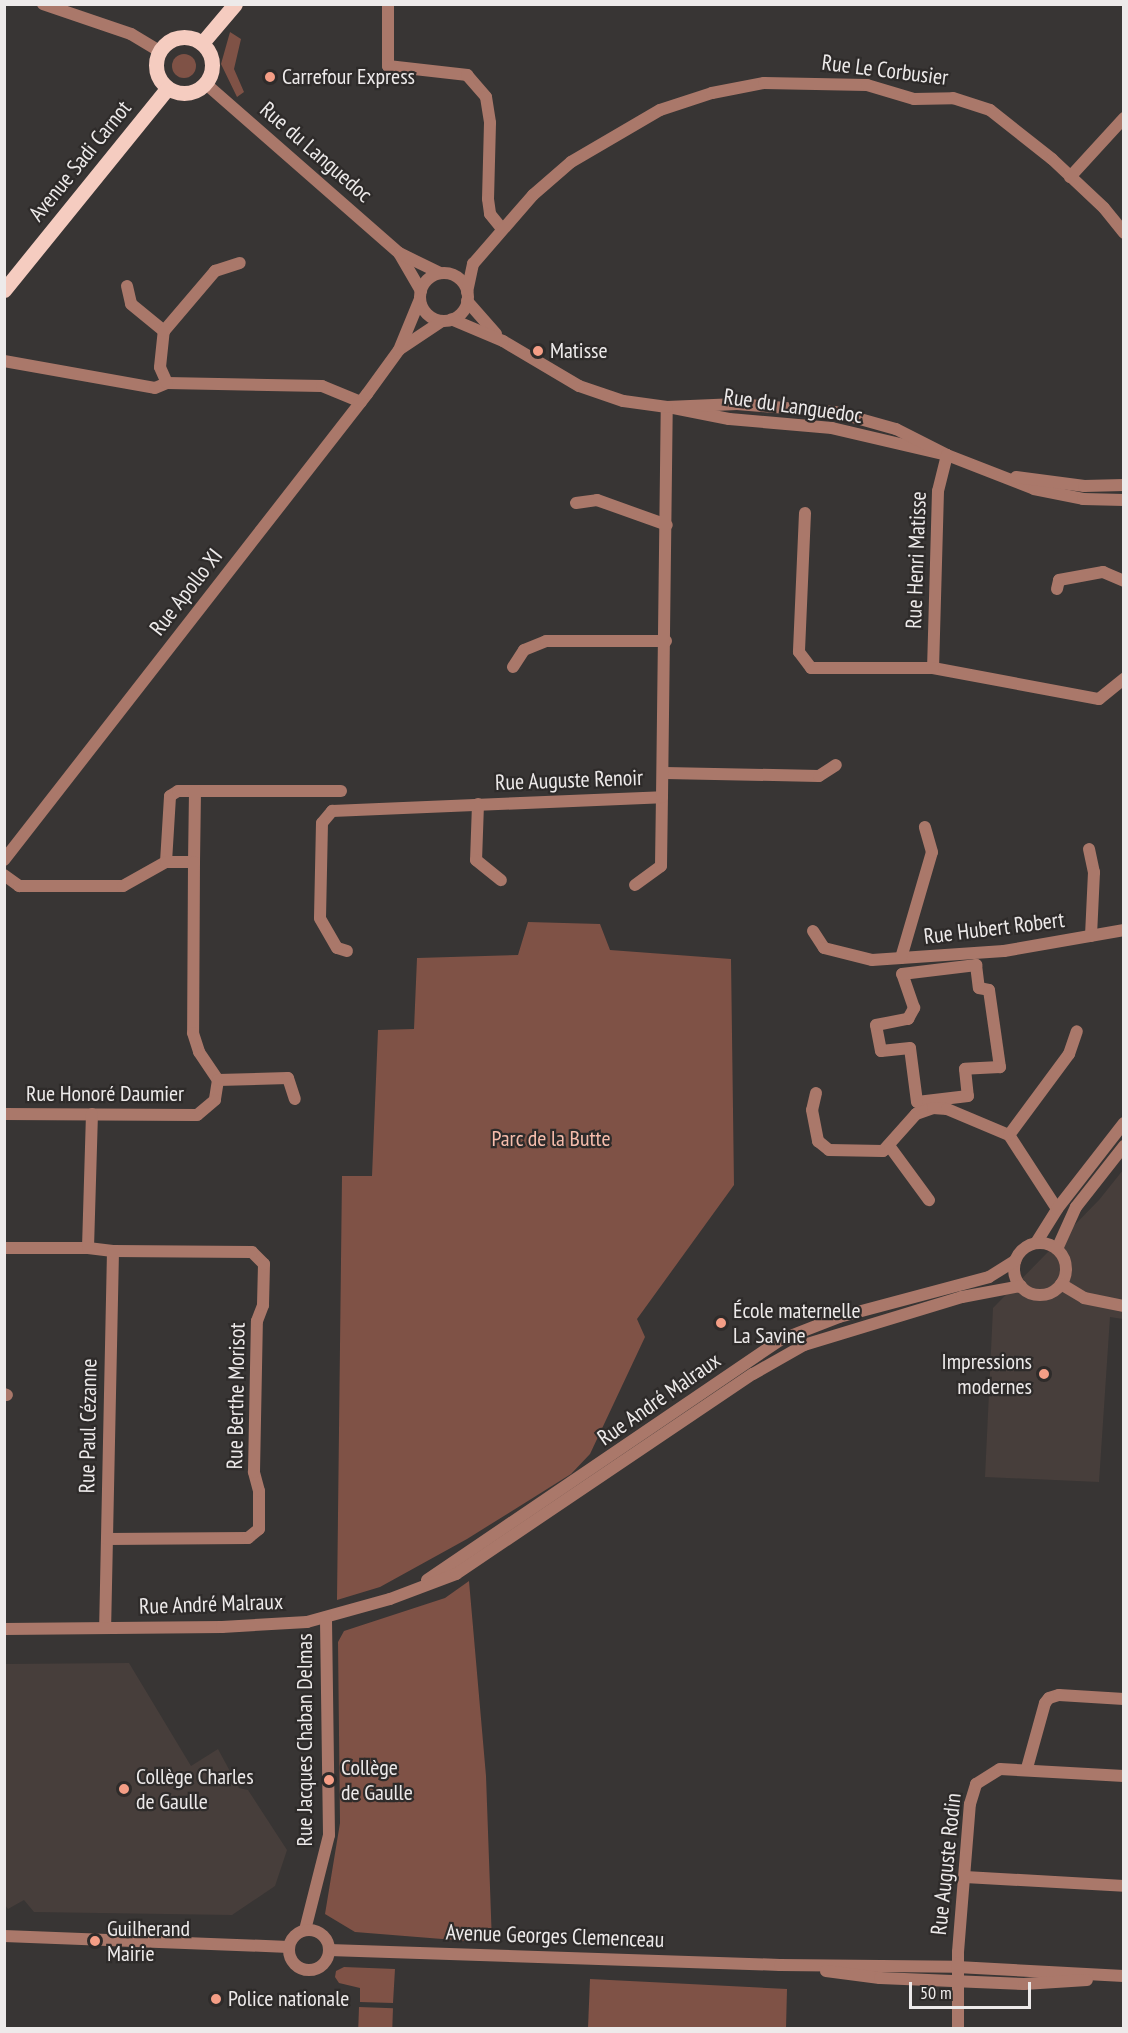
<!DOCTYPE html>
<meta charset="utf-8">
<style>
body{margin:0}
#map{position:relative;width:1128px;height:2033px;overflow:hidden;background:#383534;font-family:"PT Sans Narrow",sans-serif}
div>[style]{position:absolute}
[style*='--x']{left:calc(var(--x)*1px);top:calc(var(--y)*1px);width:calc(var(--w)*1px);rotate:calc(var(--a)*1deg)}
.built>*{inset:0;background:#473e3b}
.green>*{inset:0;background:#7f5246;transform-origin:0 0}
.round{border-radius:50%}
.pedestrian>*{height:12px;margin:-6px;padding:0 6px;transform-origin:6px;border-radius:6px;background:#aa786a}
.minor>*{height:12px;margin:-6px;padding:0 6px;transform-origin:6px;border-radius:6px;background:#aa786a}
.minor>.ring{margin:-6px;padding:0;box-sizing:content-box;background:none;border:12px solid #aa786a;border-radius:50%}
.primary>*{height:15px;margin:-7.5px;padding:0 7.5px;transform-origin:7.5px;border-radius:7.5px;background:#f5ccc0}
.primary>.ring{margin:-7.5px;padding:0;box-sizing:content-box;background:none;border:15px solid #f5ccc0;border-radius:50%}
.dots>*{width:16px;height:16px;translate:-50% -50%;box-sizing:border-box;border:3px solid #2e2b2a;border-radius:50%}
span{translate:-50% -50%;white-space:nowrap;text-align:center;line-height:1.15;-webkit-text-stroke:4.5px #2e2b2a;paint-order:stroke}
.street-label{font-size:22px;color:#edeaea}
.poi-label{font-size:22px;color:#edeaea}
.left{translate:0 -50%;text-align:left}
.right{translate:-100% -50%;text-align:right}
.park-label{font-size:22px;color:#f6bdac}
.frame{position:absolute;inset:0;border:6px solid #edeaea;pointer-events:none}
.scale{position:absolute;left:909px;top:1982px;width:122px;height:27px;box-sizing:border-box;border:3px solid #edeaea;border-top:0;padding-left:8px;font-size:18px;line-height:21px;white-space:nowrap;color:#edeaea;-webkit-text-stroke:4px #2e2b2a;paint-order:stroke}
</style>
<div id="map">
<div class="built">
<div style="clip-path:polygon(1123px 1170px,1123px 1319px,1110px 1317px,1099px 1482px,985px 1477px,993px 1308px,1099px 1200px)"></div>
<div style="clip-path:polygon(129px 1663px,191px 1766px,218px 1749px,239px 1788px,248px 1790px,287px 1850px,275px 1886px,232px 1915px,34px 1912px,24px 1900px,8px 1909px,4px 1904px,5px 1664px)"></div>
</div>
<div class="green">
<div style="clip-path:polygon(230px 32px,241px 39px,234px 69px,244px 92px,237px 97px,221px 64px)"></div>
<div class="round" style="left:172px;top:54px;width:24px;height:24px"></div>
<div style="clip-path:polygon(528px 922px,600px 924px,610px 950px,731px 959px,734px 1185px,637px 1319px,645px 1337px,590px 1454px,571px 1474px,467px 1539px,380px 1587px,337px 1600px,342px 1176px,372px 1176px,378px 1030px,414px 1029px,417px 958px,518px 955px)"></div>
<div style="clip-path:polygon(469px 1581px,486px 1776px,492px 1943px,355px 1932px,325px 1914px,340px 1823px,338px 1642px,344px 1631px,445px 1598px)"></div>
<div style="clip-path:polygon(344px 1967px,395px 1969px,393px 2003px,360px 2002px,360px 1988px,339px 1983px,335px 1977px,336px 1971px)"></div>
<div style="clip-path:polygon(590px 1979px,787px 1989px,786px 2028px,588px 2028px)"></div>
<div style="left:359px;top:2007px;width:34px;height:21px;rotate:2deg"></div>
</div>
<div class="pedestrian">
<div style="--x:976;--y:965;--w:23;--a:83"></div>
<div style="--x:979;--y:988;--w:10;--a:11"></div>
<div style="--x:989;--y:990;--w:78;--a:81.9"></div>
<div style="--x:1000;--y:1067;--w:35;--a:177"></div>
<div style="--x:965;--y:1069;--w:27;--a:84"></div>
<div style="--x:968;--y:1096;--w:51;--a:173.3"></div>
<div style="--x:917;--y:1102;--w:54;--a:-97.4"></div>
<div style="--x:910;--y:1048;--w:29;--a:174"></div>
<div style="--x:881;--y:1051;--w:26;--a:-101"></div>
<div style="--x:876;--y:1025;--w:33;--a:-11"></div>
<div style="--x:908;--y:1019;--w:13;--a:-61"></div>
<div style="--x:914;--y:1008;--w:36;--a:-109"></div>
<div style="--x:902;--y:974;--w:75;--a:-6.9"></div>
</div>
<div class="minor">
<div style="--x:43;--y:4;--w:93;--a:18.8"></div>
<div style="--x:131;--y:34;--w:33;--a:31"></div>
<div style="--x:388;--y:4;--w:62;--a:90"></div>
<div style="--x:388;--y:66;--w:80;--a:6.5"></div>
<div style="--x:467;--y:75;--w:29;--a:49"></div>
<div style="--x:486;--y:97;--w:26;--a:81"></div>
<div style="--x:490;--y:123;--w:76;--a:91.5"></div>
<div style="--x:488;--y:199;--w:15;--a:82"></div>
<div style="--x:490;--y:214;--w:19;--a:51"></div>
<div style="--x:206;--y:84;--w:257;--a:41.2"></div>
<div style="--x:399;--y:253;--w:44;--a:59.9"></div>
<div style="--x:1070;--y:177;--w:80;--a:-47.5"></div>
<div style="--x:399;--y:253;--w:46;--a:26"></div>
<div class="ring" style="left:420px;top:273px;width:36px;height:36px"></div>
<div style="--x:127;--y:286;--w:18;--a:77"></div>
<div style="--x:131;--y:304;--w:43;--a:39.3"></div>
<div style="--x:467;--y:292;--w:29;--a:-78"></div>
<div style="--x:473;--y:264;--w:91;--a:-49"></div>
<div style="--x:533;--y:195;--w:50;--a:-41"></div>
<div style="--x:571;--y:162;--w:103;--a:-30.3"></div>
<div style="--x:660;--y:110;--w:55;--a:-18.1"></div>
<div style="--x:712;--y:93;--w:53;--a:-10.9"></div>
<div style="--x:764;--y:83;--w:103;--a:1.1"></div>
<div style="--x:867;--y:85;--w:49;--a:16.6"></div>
<div style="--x:914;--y:99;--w:39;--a:-1"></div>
<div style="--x:953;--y:98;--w:39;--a:18"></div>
<div style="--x:990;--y:110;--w:79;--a:38.3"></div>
<div style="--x:1052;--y:159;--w:71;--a:43.3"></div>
<div style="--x:1104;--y:208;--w:32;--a:51"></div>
<div style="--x:467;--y:301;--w:44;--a:48.7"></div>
<div style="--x:400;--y:349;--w:50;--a:-33.7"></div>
<div style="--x:4;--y:361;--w:153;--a:10.1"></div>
<div style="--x:155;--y:388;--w:13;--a:-23"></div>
<div style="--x:167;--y:383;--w:155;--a:1.1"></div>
<div style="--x:322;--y:386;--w:42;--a:22.3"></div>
<div style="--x:167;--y:383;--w:17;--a:-114"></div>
<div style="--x:160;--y:367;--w:36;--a:-84"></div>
<div style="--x:164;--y:331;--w:79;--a:-49.6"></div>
<div style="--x:215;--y:271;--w:26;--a:-18"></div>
<div style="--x:947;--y:455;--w:118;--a:-166.8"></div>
<div style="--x:832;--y:428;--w:103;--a:-175"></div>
<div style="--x:729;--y:419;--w:63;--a:-169"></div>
<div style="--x:667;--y:407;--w:70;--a:-2.5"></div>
<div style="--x:737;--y:404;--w:98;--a:4.7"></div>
<div style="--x:835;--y:412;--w:63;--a:15.6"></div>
<div style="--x:896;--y:429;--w:57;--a:27"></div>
<div style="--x:947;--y:455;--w:93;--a:21.3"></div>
<div style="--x:1034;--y:489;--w:50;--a:11.5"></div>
<div style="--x:1083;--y:499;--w:41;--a:1.4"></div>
<div style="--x:947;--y:455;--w:37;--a:104"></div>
<div style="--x:938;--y:491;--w:177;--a:91.6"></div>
<div style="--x:933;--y:668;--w:169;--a:10.6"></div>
<div style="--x:1099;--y:699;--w:32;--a:-39"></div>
<div style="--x:1016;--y:477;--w:69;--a:7.5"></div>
<div style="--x:1084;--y:486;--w:40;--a:-1.4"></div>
<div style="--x:576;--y:503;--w:21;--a:-8"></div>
<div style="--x:597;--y:500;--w:74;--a:19.7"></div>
<div style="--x:805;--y:513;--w:139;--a:92.5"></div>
<div style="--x:799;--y:652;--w:20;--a:53"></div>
<div style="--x:811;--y:668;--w:122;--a:0"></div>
<div style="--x:1057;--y:589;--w:9;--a:-77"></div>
<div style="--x:1059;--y:580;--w:45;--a:-10.3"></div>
<div style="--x:1103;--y:572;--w:23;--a:23"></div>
<div style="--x:513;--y:667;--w:20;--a:-57"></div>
<div style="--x:524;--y:650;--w:24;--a:-22"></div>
<div style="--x:546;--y:641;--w:120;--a:0"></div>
<div style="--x:665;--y:773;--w:154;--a:1.1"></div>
<div style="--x:819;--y:776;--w:20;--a:-33"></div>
<div style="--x:195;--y:791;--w:146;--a:0"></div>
<div style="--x:478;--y:804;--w:56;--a:92"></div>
<div style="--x:476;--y:860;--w:32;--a:39"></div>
<div style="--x:1089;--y:849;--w:24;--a:78"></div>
<div style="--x:1094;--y:872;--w:64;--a:92.7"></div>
<div style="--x:4;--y:860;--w:591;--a:-52.08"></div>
<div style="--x:367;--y:394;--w:54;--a:-54"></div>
<div style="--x:399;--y:350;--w:55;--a:-67.6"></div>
<div style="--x:166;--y:862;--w:66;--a:-86.5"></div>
<div style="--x:170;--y:796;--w:9;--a:-32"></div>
<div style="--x:178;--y:791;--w:17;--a:0"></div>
<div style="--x:195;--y:791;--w:71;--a:90.8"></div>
<div style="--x:4;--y:875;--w:19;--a:36"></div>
<div style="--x:19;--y:886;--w:104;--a:0"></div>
<div style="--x:123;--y:886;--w:49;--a:-29.2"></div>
<div style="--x:166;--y:862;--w:28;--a:0"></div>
<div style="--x:194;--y:862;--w:171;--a:90.3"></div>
<div style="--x:193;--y:1033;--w:20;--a:72"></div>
<div style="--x:199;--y:1052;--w:34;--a:56"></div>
<div style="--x:218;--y:1080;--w:20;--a:99"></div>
<div style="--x:215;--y:1100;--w:23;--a:140"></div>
<div style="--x:197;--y:1115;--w:193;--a:-179.7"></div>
<div style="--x:635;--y:885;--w:32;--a:-36"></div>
<div style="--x:661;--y:866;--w:69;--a:-89.2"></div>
<div style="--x:813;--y:931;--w:20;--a:57"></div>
<div style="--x:824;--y:948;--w:49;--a:14"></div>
<div style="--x:872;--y:960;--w:132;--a:-3.9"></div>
<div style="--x:1004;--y:951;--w:122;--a:-9.9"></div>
<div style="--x:347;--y:951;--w:10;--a:-163"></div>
<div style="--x:337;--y:948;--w:34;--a:-120"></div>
<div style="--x:320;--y:918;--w:95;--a:-88.8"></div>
<div style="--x:322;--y:823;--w:16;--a:-50"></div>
<div style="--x:332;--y:811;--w:330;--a:-2.4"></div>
<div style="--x:662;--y:797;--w:390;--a:-89.3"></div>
<div style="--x:667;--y:407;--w:44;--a:-172.2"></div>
<div style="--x:623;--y:401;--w:46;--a:-161.2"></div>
<div style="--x:579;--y:386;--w:88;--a:-149.4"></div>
<div style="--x:503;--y:341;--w:56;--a:-157.1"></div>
<div style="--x:901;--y:958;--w:110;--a:-73.7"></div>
<div style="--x:932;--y:852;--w:26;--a:-106"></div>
<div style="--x:218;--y:1080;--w:70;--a:-1.6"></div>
<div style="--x:288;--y:1078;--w:22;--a:72"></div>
<div style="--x:816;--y:1093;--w:17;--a:103"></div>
<div style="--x:812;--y:1110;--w:32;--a:79"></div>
<div style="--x:818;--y:1141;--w:14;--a:39"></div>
<div style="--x:829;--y:1150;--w:54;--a:1.1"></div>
<div style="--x:883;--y:1151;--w:50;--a:-48.3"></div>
<div style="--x:916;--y:1114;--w:18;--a:-19"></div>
<div style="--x:933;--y:1108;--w:14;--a:4"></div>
<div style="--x:947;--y:1109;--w:67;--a:22.8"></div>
<div style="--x:1009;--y:1135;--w:88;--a:57"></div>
<div style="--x:1009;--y:1135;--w:101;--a:-53.5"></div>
<div style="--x:1069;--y:1054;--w:24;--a:-71"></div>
<div style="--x:890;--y:1147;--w:66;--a:53.7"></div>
<div style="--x:1036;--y:1243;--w:40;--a:-58"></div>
<div style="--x:1057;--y:1209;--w:109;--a:-52.1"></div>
<div class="ring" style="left:1014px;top:1243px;width:40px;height:40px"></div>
<div style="--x:4;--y:1248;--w:84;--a:0"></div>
<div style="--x:88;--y:1248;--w:134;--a:-88.3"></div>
<div style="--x:88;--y:1248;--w:25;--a:7"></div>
<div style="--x:113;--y:1251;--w:377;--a:91.2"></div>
<div style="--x:1057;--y:1249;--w:46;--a:-65.7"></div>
<div style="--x:1076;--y:1207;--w:78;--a:-51.8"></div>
<div style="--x:1061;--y:1284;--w:27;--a:31"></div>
<div style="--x:1084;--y:1298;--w:41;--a:11.3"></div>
<div style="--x:4;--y:1394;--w:3;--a:18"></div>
<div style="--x:107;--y:1539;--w:141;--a:-0.4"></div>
<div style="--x:248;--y:1538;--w:14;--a:-39"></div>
<div style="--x:259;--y:1529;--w:38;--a:-90"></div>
<div style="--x:259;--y:1491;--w:20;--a:-105"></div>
<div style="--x:254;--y:1472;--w:151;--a:-88.9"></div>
<div style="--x:257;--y:1321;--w:17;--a:-69"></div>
<div style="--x:263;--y:1305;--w:41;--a:-88.6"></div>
<div style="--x:264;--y:1264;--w:17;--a:-135"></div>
<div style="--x:252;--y:1252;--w:139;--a:-179.6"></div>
<div style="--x:427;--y:1580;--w:427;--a:-34.2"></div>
<div style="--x:780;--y:1340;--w:63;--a:-21.3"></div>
<div style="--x:839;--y:1317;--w:155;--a:-14.9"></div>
<div style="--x:989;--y:1277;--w:31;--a:-32"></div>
<div style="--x:4;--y:1629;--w:218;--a:-0.5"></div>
<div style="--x:222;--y:1627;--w:85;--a:-3.4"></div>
<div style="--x:307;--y:1622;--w:86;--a:-15.5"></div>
<div style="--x:390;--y:1599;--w:71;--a:-20.7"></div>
<div style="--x:456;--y:1574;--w:358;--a:-34"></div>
<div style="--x:753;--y:1374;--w:59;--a:-29.6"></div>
<div style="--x:804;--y:1345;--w:165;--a:-16.9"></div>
<div style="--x:962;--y:1297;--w:60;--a:-10.6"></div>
<div style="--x:1027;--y:1768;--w:67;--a:-74.5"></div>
<div style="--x:1045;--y:1703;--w:6;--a:-51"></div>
<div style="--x:1049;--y:1698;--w:10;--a:-17"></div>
<div style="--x:1059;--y:1695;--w:65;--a:3.5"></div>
<div style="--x:965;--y:1877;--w:159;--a:3.2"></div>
<div style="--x:305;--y:1930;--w:98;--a:-75.8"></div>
<div style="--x:329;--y:1835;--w:217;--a:-90.8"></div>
<div class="ring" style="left:289px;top:1930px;width:28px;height:28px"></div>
<div style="--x:4;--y:1936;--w:285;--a:2.2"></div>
<div style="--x:329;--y:1950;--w:451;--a:1.9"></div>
<div style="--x:780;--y:1965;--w:177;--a:0.6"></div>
<div style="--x:957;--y:1967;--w:167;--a:3.1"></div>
<div style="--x:826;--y:1971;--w:54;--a:7.4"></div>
<div style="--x:880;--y:1978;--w:144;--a:2.4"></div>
<div style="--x:1024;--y:1984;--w:63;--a:-3.6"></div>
<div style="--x:958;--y:2028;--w:76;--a:-90"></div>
<div style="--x:958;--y:1952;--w:148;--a:-85.4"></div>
<div style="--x:970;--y:1804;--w:21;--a:-73"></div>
<div style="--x:976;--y:1784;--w:28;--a:-32"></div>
<div style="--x:1000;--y:1769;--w:124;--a:3.2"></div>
</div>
<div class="primary">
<div class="ring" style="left:156px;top:37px;width:41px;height:41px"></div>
<div style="--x:202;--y:43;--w:51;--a:-49.8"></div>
<div style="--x:4;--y:290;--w:259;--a:-51"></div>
</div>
<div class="dots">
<div style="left:270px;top:77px;background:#f49e86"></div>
<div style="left:538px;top:351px;background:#f49e86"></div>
<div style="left:721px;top:1323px;background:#f49e86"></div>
<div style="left:1044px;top:1374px;background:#f49e86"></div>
<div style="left:329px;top:1780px;background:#f49e86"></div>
<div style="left:124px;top:1789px;background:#f49e86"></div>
<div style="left:95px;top:1941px;background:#f49e86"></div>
<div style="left:216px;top:1999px;background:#f49e86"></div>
</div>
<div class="street-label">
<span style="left:885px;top:70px;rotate:7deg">Rue Le Corbusier</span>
<span style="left:316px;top:152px;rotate:41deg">Rue du Languedoc</span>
<span style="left:80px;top:161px;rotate:-51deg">Avenue Sadi Carnot</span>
<span style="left:793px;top:406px;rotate:8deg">Rue du Languedoc</span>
<span style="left:916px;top:560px;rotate:-88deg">Rue Henri Matisse</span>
<span style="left:186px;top:592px;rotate:-52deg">Rue Apollo XI</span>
<span style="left:569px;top:780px;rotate:-2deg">Rue Auguste Renoir</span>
<span style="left:994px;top:928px;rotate:-7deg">Rue Hubert Robert</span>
<span style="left:105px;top:1094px">Rue Honoré Daumier</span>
<span style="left:236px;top:1396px;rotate:-89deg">Rue Berthe Morisot</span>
<span style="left:659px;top:1399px;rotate:-35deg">Rue André Malraux</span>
<span style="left:88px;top:1426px;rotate:-89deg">Rue Paul Cézanne</span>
<span style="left:211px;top:1604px;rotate:-2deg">Rue André Malraux</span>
<span style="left:305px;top:1740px;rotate:-90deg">Rue Jacques Chaban Delmas</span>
<span style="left:946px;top:1864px;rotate:-84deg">Rue Auguste Rodin</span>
<span style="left:555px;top:1936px;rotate:2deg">Avenue Georges Clemenceau</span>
</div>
<div class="poi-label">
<span class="left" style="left:282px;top:77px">Carrefour Express</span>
<span class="left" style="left:550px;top:351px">Matisse</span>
<span class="left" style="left:733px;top:1323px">École maternelle<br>La Savine</span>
<span class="right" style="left:1032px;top:1374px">Impressions<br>modernes</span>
<span class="left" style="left:341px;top:1780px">Collège<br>de Gaulle</span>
<span class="left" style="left:136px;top:1789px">Collège Charles<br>de Gaulle</span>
<span class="left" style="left:107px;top:1941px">Guilherand<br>Mairie</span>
<span class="left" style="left:228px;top:1999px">Police nationale</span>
</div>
<div class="park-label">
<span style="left:551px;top:1139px">Parc de la Butte</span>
</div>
<div class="frame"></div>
<div class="scale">50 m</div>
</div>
